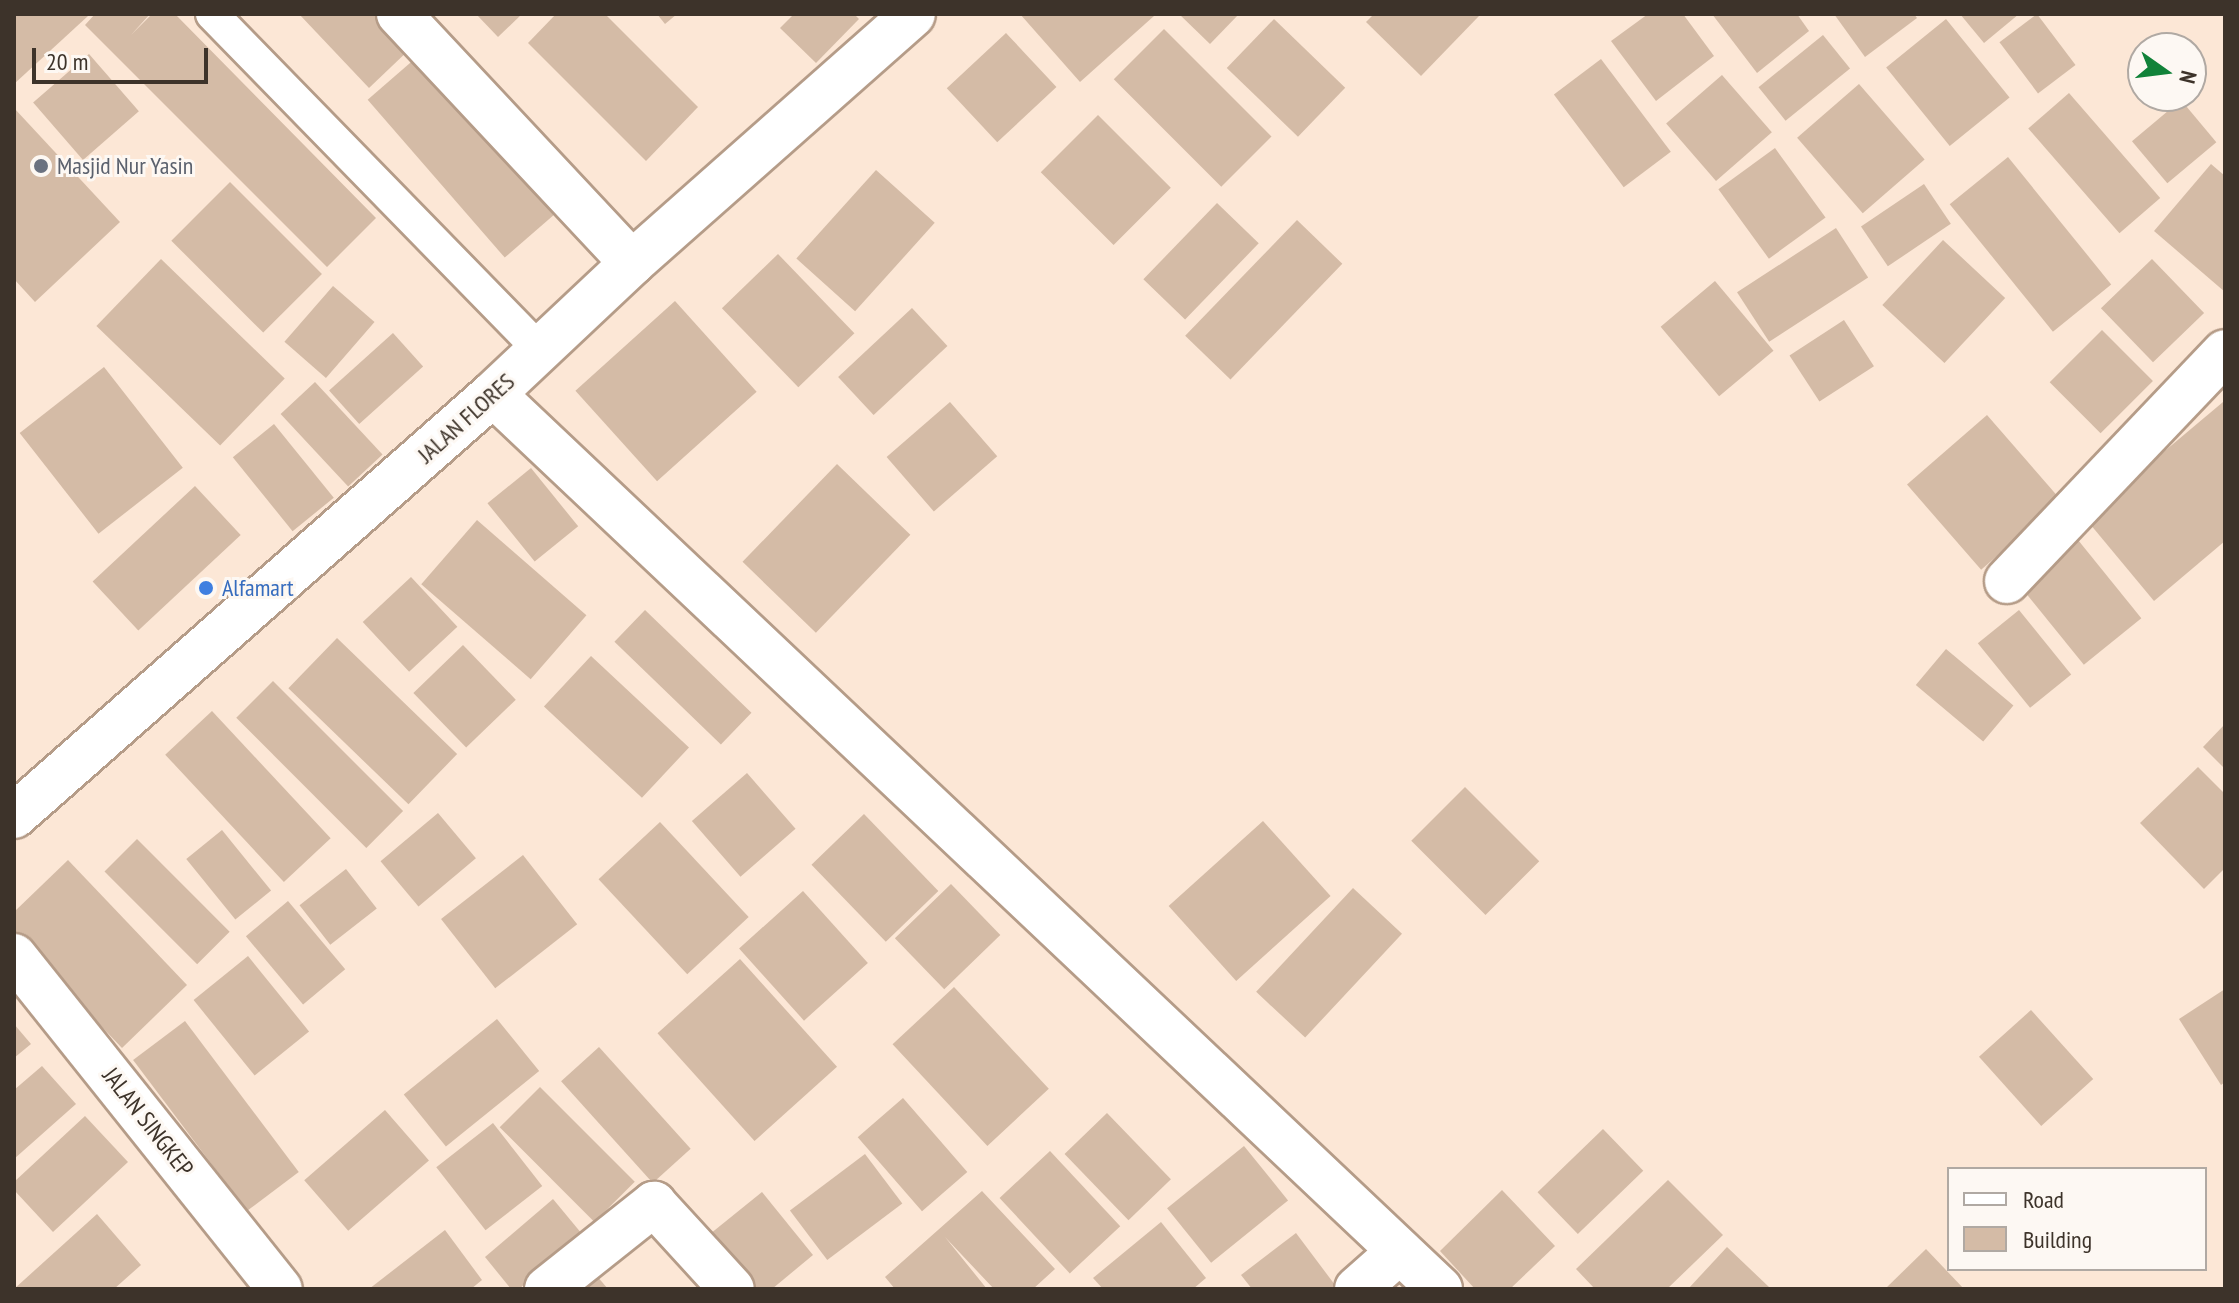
<!DOCTYPE html>
<style>
body{margin:0}
#map{position:relative;width:2239px;height:1303px;overflow:hidden;background:#fce7d6;font-family:"PT Sans Narrow",sans-serif}
div>[style]{position:absolute}
[style*='--x']{left:calc(var(--x)*1px);top:calc(var(--y)*1px);width:calc(var(--w)*1px);rotate:calc(var(--a)*1deg)}
.building>*{inset:0;background:#d4bba6;transform-origin:0 0}
.roads{filter:drop-shadow(2px 0 #b59c88) drop-shadow(-2px 0 #b59c88) drop-shadow(0 2px #b59c88) drop-shadow(0 -2px #b59c88)}
.lane>*{height:32px;margin:-16px;padding:0 16px;transform-origin:16px;border-radius:16px;background:#fff}
.street>*{height:44px;margin:-22px;padding:0 22px;transform-origin:22px;border-radius:22px;background:#fff}
.dots>*{width:22px;height:22px;translate:-50% -50%;box-sizing:border-box;border:4px solid #fdf8f3;border-radius:50%}
span{translate:-50% -50%;white-space:nowrap;text-align:center;line-height:1.15;-webkit-text-stroke:6px #fdf8f3;paint-order:stroke}
.worship-label{font-size:24px;color:#5b616d}
.left{translate:0 -50%;text-align:left}
.street-label{font-size:24px;color:#3d332a}
.shop-label{font-size:24px;color:#366cbe}
.frame{position:absolute;inset:0;border:16px solid #3d332a;pointer-events:none}
.legend{position:absolute;left:1947px;top:1167px;width:260px;height:104px;box-sizing:border-box;background:#fdf8f3;border:2px solid #b0a9a3;margin:0;padding:10px 14px;list-style:none;font-size:24px;color:#3d332a}
.legend li{display:flex;align-items:center;gap:16px;height:40px}
.legend b{width:40px;border:2px solid #b0a9a3}
.north{position:absolute;left:2127px;top:32px;width:80px;height:80px;box-sizing:border-box;background:#fdf8f3;border:2px solid #b0a9a3;border-radius:50%;rotate:104deg;font-size:22px;font-weight:700;line-height:32px;text-align:center;color:#3d332a}
.north::after{content:'';display:block;margin:auto;width:28px;height:36px;background:#118239;clip-path:polygon(50% 0,100% 100%,50% 72%,0 100%)}
.scale{position:absolute;left:32px;top:48px;width:176px;height:36px;box-sizing:border-box;border:4px solid #3d332a;border-top:0;padding-left:10px;font-size:24px;line-height:28px;white-space:nowrap;color:#3d332a;-webkit-text-stroke:6px #fdf8f3;paint-order:stroke}
</style>
<div id="map">
<div class="building">
<div style="clip-path:polygon(14px 14px,87px 14px,88px 16px,14px 84px)"></div>
<div style="clip-path:polygon(95px 14px,150px 14px,131px 35px,152px 14px,175px 14px,376px 218px,327px 267px,85px 25px)"></div>
<div style="clip-path:polygon(299px 14px,380px 14px,412px 47px,369px 88px)"></div>
<div style="clip-path:polygon(476px 14px,522px 14px,498px 37px)"></div>
<div style="clip-path:polygon(556px 14px,605px 14px,698px 107px,646px 161px,528px 43px)"></div>
<div style="clip-path:polygon(657px 14px,677px 14px,665px 24px)"></div>
<div style="clip-path:polygon(794px 14px,854px 14px,859px 19px,816px 63px,780px 28px)"></div>
<div style="clip-path:polygon(1020px 14px,1152px 14px,1154px 16px,1080px 82px)"></div>
<div style="clip-path:polygon(1179px 14px,1239px 14px,1210px 44px)"></div>
<div style="clip-path:polygon(1374px 14px,1477px 14px,1479px 16px,1421px 76px,1366px 22px)"></div>
<div style="clip-path:polygon(1648px 14px,1683px 14px,1714px 56px,1656px 101px,1611px 41px)"></div>
<div style="clip-path:polygon(1712px 14px,1797px 14px,1809px 31px,1757px 73px)"></div>
<div style="clip-path:polygon(1834px 14px,1914px 14px,1917px 18px,1865px 57px)"></div>
<div style="clip-path:polygon(1960px 14px,2019px 14px,1984px 43px)"></div>
<div style="left:2037px;top:14px;width:64px;height:47px;rotate:53deg"></div>
<div style="left:1274px;top:19px;width:99px;height:68px;rotate:44deg"></div>
<div style="left:1946px;top:19px;width:101px;height:77px;rotate:51deg"></div>
<div style="left:1164px;top:29px;width:152px;height:71px;rotate:45deg"></div>
<div style="left:1006px;top:33px;width:74px;height:81px;rotate:47deg"></div>
<div style="left:1823px;top:35px;width:43px;height:83px;rotate:51deg"></div>
<div style="left:425px;top:50px;width:209px;height:76px;rotate:49deg"></div>
<div style="left:89px;top:54px;width:76px;height:74px;rotate:49deg"></div>
<div style="left:1601px;top:59px;width:116px;height:59px;rotate:53deg"></div>
<div style="left:1722px;top:75px;width:76px;height:74px;rotate:49deg"></div>
<div style="left:1859px;top:84px;width:100px;height:82px;rotate:49deg"></div>
<div style="left:2069px;top:93px;width:139px;height:54px;rotate:49deg"></div>
<div style="left:2181px;top:100px;width:55px;height:64px;rotate:50deg"></div>
<div style="clip-path:polygon(14px 108px,120px 222px,35px 302px,14px 279px)"></div>
<div style="left:1098px;top:115px;width:103px;height:81px;rotate:45deg"></div>
<div style="left:1775px;top:148px;width:86px;height:70px;rotate:54deg"></div>
<div style="left:2008px;top:157px;width:164px;height:75px;rotate:51deg"></div>
<div style="clip-path:polygon(2211px 164px,2225px 176px,2225px 292px,2154px 231px)"></div>
<div style="left:876px;top:170px;width:79px;height:119px;rotate:42deg"></div>
<div style="left:230px;top:182px;width:130px;height:83px;rotate:45deg"></div>
<div style="left:1924px;top:184px;width:48px;height:76px;rotate:56deg"></div>
<div style="left:1217px;top:203px;width:58px;height:106px;rotate:44deg"></div>
<div style="left:1297px;top:220px;width:63px;height:161px;rotate:44deg"></div>
<div style="left:1836px;top:228px;width:59px;height:118px;rotate:57deg"></div>
<div style="left:1943px;top:240px;width:85px;height:89px;rotate:43deg"></div>
<div style="left:778px;top:254px;width:110px;height:78px;rotate:46deg"></div>
<div style="left:161px;top:259px;width:172px;height:93px;rotate:44deg"></div>
<div style="left:2152px;top:259px;width:75px;height:71px;rotate:46deg"></div>
<div style="left:1715px;top:281px;width:91px;height:71px;rotate:50deg"></div>
<div style="left:333px;top:286px;width:55px;height:74px;rotate:41deg"></div>
<div style="left:675px;top:301px;width:122px;height:134px;rotate:48deg"></div>
<div style="left:912px;top:308px;width:52px;height:101px;rotate:47deg"></div>
<div style="left:1844px;top:320px;width:55px;height:65px;rotate:57deg"></div>
<div style="left:2102px;top:330px;width:72px;height:74px;rotate:45deg"></div>
<div style="left:393px;top:333px;width:45px;height:86px;rotate:48deg"></div>
<div style="left:104px;top:367px;width:128px;height:107px;rotate:52deg"></div>
<div style="left:315px;top:382px;width:99px;height:47px;rotate:47deg"></div>
<div style="left:950px;top:402px;width:72px;height:84px;rotate:49deg"></div>
<div style="clip-path:polygon(2223px 402px,2225px 541px,2154px 601px,2085px 518px)"></div>
<div style="left:1987px;top:415px;width:113px;height:106px;rotate:49deg"></div>
<div style="left:274px;top:424px;width:95px;height:53px;rotate:51deg"></div>
<div style="left:837px;top:464px;width:102px;height:136px;rotate:44deg"></div>
<div style="left:531px;top:468px;width:75px;height:56px;rotate:51deg"></div>
<div style="left:195px;top:486px;width:67px;height:140px;rotate:47deg"></div>
<div style="left:477px;top:520px;width:145px;height:85px;rotate:41deg"></div>
<div style="left:2074px;top:535px;width:107px;height:74px;rotate:51deg"></div>
<div style="left:411px;top:577px;width:68px;height:66px;rotate:47deg"></div>
<div style="left:645px;top:610px;width:148px;height:44px;rotate:44deg"></div>
<div style="left:2019px;top:610px;width:83px;height:53px;rotate:51deg"></div>
<div style="left:337px;top:638px;width:167px;height:70px;rotate:44deg"></div>
<div style="left:463px;top:645px;width:76px;height:69px;rotate:46deg"></div>
<div style="left:1946px;top:649px;width:88px;height:47px;rotate:40deg"></div>
<div style="left:591px;top:656px;width:134px;height:69px;rotate:43deg"></div>
<div style="left:273px;top:681px;width:184px;height:52px;rotate:45deg"></div>
<div style="left:212px;top:711px;width:174px;height:64px;rotate:47deg"></div>
<div style="clip-path:polygon(2225px 724px,2225px 769px,2203px 747px)"></div>
<div style="clip-path:polygon(2198px 767px,2225px 794px,2225px 868px,2204px 889px,2140px 823px)"></div>
<div style="left:747px;top:773px;width:74px;height:73px;rotate:49deg"></div>
<div style="left:1465px;top:787px;width:105px;height:76px;rotate:45deg"></div>
<div style="left:438px;top:813px;width:59px;height:75px;rotate:50deg"></div>
<div style="left:864px;top:814px;width:107px;height:73px;rotate:46deg"></div>
<div style="left:1263px;top:821px;width:101px;height:127px;rotate:48deg"></div>
<div style="left:660px;top:822px;width:130px;height:84px;rotate:47deg"></div>
<div style="left:222px;top:830px;width:78px;height:46px;rotate:51deg"></div>
<div style="left:137px;top:839px;width:131px;height:46px;rotate:45deg"></div>
<div style="left:523px;top:855px;width:88px;height:104px;rotate:52deg"></div>
<div style="clip-path:polygon(68px 860px,187px 985px,122px 1048px,14px 935px,14px 912px)"></div>
<div style="left:346px;top:869px;width:50px;height:59px;rotate:52deg"></div>
<div style="left:951px;top:884px;width:71px;height:78px;rotate:46deg"></div>
<div style="left:1353px;top:888px;width:67px;height:142px;rotate:43deg"></div>
<div style="left:803px;top:891px;width:97px;height:86px;rotate:48deg"></div>
<div style="left:288px;top:901px;width:89px;height:55px;rotate:50deg"></div>
<div style="left:248px;top:956px;width:97px;height:70px;rotate:51deg"></div>
<div style="left:740px;top:959px;width:145px;height:111px;rotate:48deg"></div>
<div style="left:954px;top:987px;width:139px;height:84px;rotate:47deg"></div>
<div style="clip-path:polygon(2225px 989px,2225px 1082px,2221px 1085px,2179px 1019px)"></div>
<div style="left:2031px;top:1010px;width:93px;height:70px;rotate:48deg"></div>
<div style="left:497px;top:1019px;width:67px;height:120px;rotate:51deg"></div>
<div style="left:185px;top:1021px;width:189px;height:65px;rotate:53deg"></div>
<div style="clip-path:polygon(14px 1024px,31px 1044px,14px 1058px)"></div>
<div style="left:599px;top:1047px;width:137px;height:51px;rotate:48deg"></div>
<div style="clip-path:polygon(42px 1066px,76px 1104px,14px 1159px,14px 1090px)"></div>
<div style="left:540px;top:1087px;width:134px;height:57px;rotate:45deg"></div>
<div style="left:903px;top:1098px;width:98px;height:60px;rotate:49deg"></div>
<div style="left:385px;top:1110px;width:67px;height:107px;rotate:49deg"></div>
<div style="left:1107px;top:1113px;width:92px;height:59px;rotate:46deg"></div>
<div style="clip-path:polygon(85px 1116px,128px 1162px,53px 1232px,14px 1190px,14px 1182px)"></div>
<div style="left:493px;top:1123px;width:80px;height:72px;rotate:52deg"></div>
<div style="left:1603px;top:1129px;width:58px;height:91px;rotate:46deg"></div>
<div style="left:1244px;top:1146px;width:70px;height:99px;rotate:51deg"></div>
<div style="left:1050px;top:1151px;width:103px;height:69px;rotate:47deg"></div>
<div style="left:865px;top:1154px;width:62px;height:94px;rotate:53deg"></div>
<div style="clip-path:polygon(1668px 1180px,1723px 1235px,1667px 1289px,1595px 1289px,1576px 1269px)"></div>
<div style="clip-path:polygon(1502px 1190px,1555px 1246px,1510px 1289px,1475px 1289px,1440px 1251px)"></div>
<div style="clip-path:polygon(982px 1191px,1055px 1269px,1033px 1289px,994px 1289px,945px 1237px,987px 1289px,895px 1289px,885px 1277px)"></div>
<div style="clip-path:polygon(762px 1192px,813px 1255px,772px 1289px,755px 1289px,710px 1234px)"></div>
<div style="clip-path:polygon(553px 1199px,582px 1234px,519px 1289px,511px 1289px,485px 1257px)"></div>
<div style="clip-path:polygon(97px 1214px,141px 1265px,114px 1289px,14px 1289px)"></div>
<div style="clip-path:polygon(1161px 1222px,1206px 1278px,1193px 1289px,1103px 1289px,1093px 1278px)"></div>
<div style="clip-path:polygon(445px 1230px,482px 1280px,471px 1289px,369px 1289px)"></div>
<div style="clip-path:polygon(1296px 1233px,1338px 1289px,1252px 1289px,1241px 1275px)"></div>
<div style="clip-path:polygon(1727px 1247px,1769px 1287px,1767px 1289px,1688px 1289px)"></div>
<div style="clip-path:polygon(1926px 1249px,1964px 1289px,1885px 1289px)"></div>
<div style="clip-path:polygon(591px 1269px,608px 1289px,567px 1289px)"></div>
</div>
<div class="roads">
<div class="lane">
<div style="--x:212;--y:14;--w:470;--a:45.7"></div>
</div>
<div class="street">
<div style="--x:399;--y:14;--w:341;--a:46.9"></div>
<div style="--x:493;--y:394;--w:1303;--a:43.38"></div>
<div style="--x:2007;--y:581;--w:316;--a:-46.4"></div>
<div style="--x:14;--y:816;--w:638;--a:-41.38"></div>
<div style="--x:493;--y:394;--w:191;--a:-43.3"></div>
<div style="--x:632;--y:263;--w:375;--a:-41.5"></div>
<div style="--x:14;--y:956;--w:426;--a:51.4"></div>
<div style="--x:547;--y:1289;--w:137;--a:-38.5"></div>
<div style="--x:654;--y:1204;--w:115;--a:47.5"></div>
<div style="--x:1357;--y:1289;--w:57;--a:-41.5"></div>
</div>
</div>
<div class="dots">
<div style="left:41px;top:166px;background:#6b7280"></div>
<div style="left:206px;top:588px;background:#3f7fe0"></div>
</div>
<div class="worship-label">
<span class="left" style="left:57px;top:166px">Masjid Nur Yasin</span>
</div>
<div class="street-label">
<span style="left:466px;top:418px;rotate:-42deg">JALAN FLORES</span>
<span style="left:148px;top:1122px;rotate:52deg">JALAN SINGKEP</span>
</div>
<div class="shop-label">
<span class="left" style="left:222px;top:588px">Alfamart</span>
</div>
<div class="frame"></div>
<ul class="legend">
<li><b style="height:10px;background:#fff"></b>Road</li>
<li><b style="height:22px;background:#d4bba6"></b>Building</li>
</ul>
<div class="north">N</div>
<div class="scale">20 m</div>
</div>
